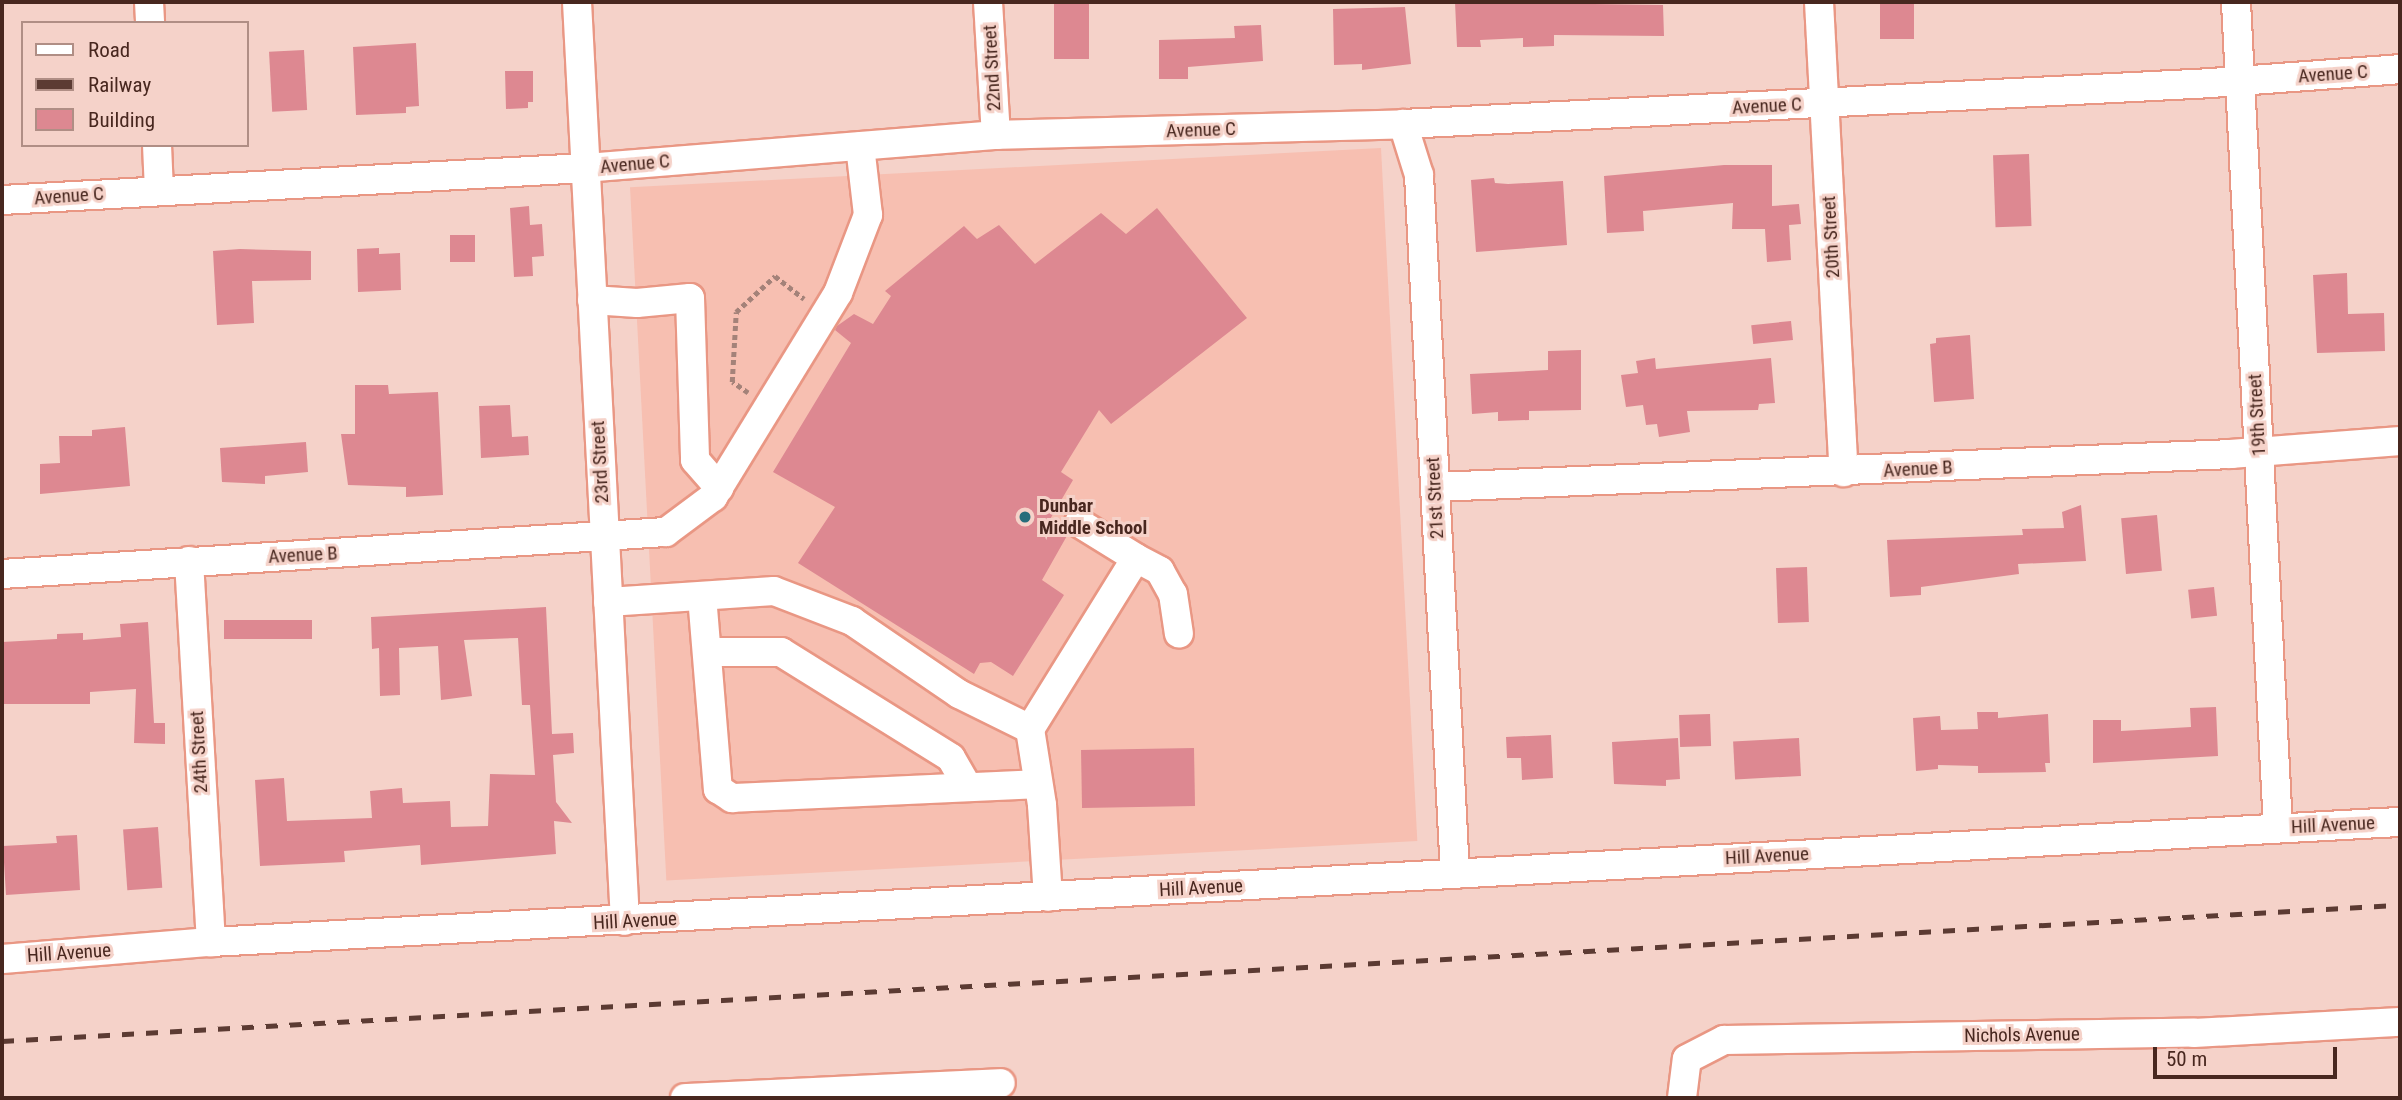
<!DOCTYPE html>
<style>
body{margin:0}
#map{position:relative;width:2402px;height:1100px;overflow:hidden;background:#f5d2c9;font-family:"Roboto Condensed",sans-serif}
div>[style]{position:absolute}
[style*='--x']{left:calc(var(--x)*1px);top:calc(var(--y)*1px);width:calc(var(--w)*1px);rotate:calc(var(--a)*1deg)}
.built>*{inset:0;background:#f7bfb1;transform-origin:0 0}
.building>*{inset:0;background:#dd8891;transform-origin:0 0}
.path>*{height:4.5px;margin-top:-2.25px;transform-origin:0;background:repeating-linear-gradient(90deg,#a48279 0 5px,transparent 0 8.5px)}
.roads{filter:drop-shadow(2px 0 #e99784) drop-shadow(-2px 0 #e99784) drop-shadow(0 2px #e99784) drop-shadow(0 -2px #e99784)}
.minor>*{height:28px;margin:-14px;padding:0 14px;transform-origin:14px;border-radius:14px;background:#fff}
.rail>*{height:5px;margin-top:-2.5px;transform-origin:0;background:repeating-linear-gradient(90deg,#5c3b33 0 12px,transparent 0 24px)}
.dots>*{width:19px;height:19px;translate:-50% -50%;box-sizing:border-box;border:4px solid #f5d2c9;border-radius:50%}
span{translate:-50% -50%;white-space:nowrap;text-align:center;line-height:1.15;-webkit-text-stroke:6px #f5d2c9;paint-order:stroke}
.street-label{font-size:19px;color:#48271f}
.poi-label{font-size:19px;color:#48271f;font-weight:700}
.left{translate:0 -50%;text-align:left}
.frame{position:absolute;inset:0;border:4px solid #48271f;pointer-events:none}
.legend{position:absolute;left:21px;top:21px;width:228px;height:126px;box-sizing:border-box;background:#f5d2c9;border:2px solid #b08e85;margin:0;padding:9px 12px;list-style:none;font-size:21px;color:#48271f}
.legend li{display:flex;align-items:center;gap:14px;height:35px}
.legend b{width:35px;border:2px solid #b08e85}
.scale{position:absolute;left:2153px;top:1047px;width:184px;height:32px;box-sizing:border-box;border:4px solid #48271f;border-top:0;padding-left:9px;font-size:21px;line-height:24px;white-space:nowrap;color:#48271f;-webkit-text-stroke:5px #f5d2c9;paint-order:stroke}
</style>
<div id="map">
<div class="built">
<div style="left:1381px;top:148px;width:694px;height:752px;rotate:87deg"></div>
</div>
<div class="building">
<div style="left:1054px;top:2px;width:35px;height:57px"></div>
<div style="clip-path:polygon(1455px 2px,1663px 5px,1664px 36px,1554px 35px,1554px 46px,1523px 47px,1523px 38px,1480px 40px,1481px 47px,1457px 47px)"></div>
<div style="left:1880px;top:2px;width:34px;height:37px"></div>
<div style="clip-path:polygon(1405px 7px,1411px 64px,1362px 70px,1362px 64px,1334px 65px,1333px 9px)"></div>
<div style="clip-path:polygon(1261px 25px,1263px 61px,1188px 67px,1188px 79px,1159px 79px,1159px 40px,1235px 38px,1234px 26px)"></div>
<div style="clip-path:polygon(416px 43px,419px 106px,406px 107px,406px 113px,356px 115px,353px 47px)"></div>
<div style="left:304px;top:50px;width:60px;height:35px;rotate:87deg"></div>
<div style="clip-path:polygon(505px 71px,533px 71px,533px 102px,528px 102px,528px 108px,506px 109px)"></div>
<div style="left:2029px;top:154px;width:72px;height:36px;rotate:88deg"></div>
<div style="clip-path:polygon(1724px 165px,1772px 165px,1772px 206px,1799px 204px,1801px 224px,1789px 225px,1791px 260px,1767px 262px,1765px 229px,1732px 229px,1733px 203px,1643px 211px,1644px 231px,1607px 233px,1604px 176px)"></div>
<div style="clip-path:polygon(1494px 178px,1495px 183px,1508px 184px,1563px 181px,1567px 245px,1476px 252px,1471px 180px)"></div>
<div style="clip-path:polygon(529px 206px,530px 225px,542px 224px,544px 256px,532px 257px,533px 276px,514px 277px,510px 208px)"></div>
<div style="clip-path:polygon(1157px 208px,1247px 318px,1111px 424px,1099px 410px,1061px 472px,1073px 480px,1049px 521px,1068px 534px,1042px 580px,1064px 595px,1013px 676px,991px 662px,980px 663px,974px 674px,798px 563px,835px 507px,773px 472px,851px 343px,835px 330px,837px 326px,854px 314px,873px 324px,891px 296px,885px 291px,964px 226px,977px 239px,999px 225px,1035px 264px,1101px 213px,1126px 234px)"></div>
<div style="left:450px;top:235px;width:25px;height:27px"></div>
<div style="clip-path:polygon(379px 248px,379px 254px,400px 253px,401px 290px,358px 292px,357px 249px)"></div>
<div style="clip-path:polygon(240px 249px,311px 251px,311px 280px,252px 281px,254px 323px,217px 325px,213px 251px)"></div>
<div style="clip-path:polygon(2347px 273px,2348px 314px,2384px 313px,2385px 351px,2317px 353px,2313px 275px)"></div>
<div style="left:1791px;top:321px;width:19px;height:40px;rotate:84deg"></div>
<div style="clip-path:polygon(1970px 335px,1974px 399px,1934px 402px,1930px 344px,1936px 343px,1936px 338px)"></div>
<div style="clip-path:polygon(1581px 350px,1581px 410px,1529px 411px,1529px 420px,1498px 421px,1498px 412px,1472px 414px,1470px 374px,1548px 370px,1548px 351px)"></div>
<div style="clip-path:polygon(1655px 358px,1656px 369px,1771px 358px,1775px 403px,1759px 404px,1758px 410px,1687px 411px,1690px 432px,1659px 437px,1657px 424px,1646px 425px,1643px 405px,1626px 407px,1621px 375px,1638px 373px,1636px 361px)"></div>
<div style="clip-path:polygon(355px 385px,388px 385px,389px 394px,438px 392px,443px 495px,406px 497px,406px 487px,348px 485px,341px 434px,355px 434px)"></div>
<div style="clip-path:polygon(510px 405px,512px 437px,528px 436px,529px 455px,481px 458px,479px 406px)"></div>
<div style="clip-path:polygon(125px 427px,130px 486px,40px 494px,40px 464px,60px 463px,59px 436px,92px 436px,92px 430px)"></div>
<div style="clip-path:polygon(306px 442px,308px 472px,265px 476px,265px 484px,222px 482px,220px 448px)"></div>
<div style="clip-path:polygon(2081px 505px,2086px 561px,2018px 564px,2019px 574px,1921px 587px,1921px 595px,1890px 597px,1887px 540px,2023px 535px,2022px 529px,2064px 528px,2062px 512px)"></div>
<div style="left:2157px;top:515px;width:56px;height:36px;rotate:85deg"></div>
<div style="left:1807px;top:567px;width:55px;height:31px;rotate:88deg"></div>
<div style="left:2214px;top:587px;width:29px;height:26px;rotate:84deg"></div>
<div style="clip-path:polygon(546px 607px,552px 734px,573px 733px,574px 753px,553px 755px,556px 802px,572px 823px,554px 821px,556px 854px,421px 865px,420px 845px,344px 851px,345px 862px,260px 866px,255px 780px,284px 778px,287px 821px,372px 818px,370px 791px,402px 788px,403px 803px,450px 801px,451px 827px,488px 826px,490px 774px,535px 775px,530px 705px,522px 705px,518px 638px,464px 640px,472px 696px,441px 700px,438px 646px,399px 648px,400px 695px,380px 696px,379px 648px,372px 649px,371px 617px)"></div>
<div style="left:312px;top:620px;width:19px;height:88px;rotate:90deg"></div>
<div style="clip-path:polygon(148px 622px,154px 723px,165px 723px,165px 744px,134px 743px,136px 689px,90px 692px,90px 704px,2px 704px,2px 642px,57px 639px,57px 634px,83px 633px,83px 640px,121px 637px,120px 624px)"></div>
<div style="clip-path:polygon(2216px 707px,2218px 756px,2093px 763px,2093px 720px,2121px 720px,2121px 731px,2191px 727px,2190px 708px)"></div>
<div style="clip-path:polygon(1977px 712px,1998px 712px,1998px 718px,2048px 714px,2050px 763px,2045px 763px,2046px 772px,1978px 773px,1978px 766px,1938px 765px,1938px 769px,1916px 771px,1913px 718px,1940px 716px,1941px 730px,1978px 729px)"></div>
<div style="left:1710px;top:714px;width:32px;height:31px;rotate:88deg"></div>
<div style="clip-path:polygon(1551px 735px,1553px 778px,1522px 780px,1521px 758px,1507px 758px,1506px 737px)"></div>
<div style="clip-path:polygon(1678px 738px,1680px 779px,1666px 780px,1666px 786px,1614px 784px,1612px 742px)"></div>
<div style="left:1799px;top:738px;width:38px;height:66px;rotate:87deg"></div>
<div style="left:1194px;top:748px;width:58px;height:113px;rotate:89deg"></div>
<div style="left:158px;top:827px;width:61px;height:35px;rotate:86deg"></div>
<div style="clip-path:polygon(77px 835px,80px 890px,6px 895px,3px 846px,57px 843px,56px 836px)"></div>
</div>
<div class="path">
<div style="--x:748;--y:393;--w:19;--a:-145"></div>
<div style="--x:732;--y:382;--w:70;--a:-86.7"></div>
<div style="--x:736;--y:312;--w:53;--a:-42.7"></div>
<div style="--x:775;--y:276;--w:37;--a:38"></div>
</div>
<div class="roads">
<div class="minor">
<div style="--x:149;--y:2;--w:21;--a:87"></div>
<div style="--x:577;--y:2;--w:920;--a:87.01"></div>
<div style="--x:988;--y:2;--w:133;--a:86.6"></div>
<div style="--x:1819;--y:2;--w:471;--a:87"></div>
<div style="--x:2236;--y:2;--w:827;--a:87.09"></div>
<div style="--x:1403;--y:124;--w:53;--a:72.6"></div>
<div style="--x:1419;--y:175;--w:700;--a:87.05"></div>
<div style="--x:157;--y:145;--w:45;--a:87.5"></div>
<div style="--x:2;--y:200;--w:584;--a:-3.14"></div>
<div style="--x:585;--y:168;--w:412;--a:-4.6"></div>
<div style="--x:996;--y:135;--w:407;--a:-1.5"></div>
<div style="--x:1403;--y:124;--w:809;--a:-2.9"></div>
<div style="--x:2211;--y:83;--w:190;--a:-4.2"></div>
<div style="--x:592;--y:300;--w:45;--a:3.8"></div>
<div style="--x:637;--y:303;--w:53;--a:-5.4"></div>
<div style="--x:690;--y:298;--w:162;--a:88.2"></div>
<div style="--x:695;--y:460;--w:37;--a:49"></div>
<div style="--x:1435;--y:487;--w:797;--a:-2.37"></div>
<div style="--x:2231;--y:454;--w:169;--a:-4.4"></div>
<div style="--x:1136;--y:558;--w:27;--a:28"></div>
<div style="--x:1160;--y:571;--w:26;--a:61"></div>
<div style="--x:1173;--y:594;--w:40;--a:81.5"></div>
<div style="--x:189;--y:561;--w:382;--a:86.7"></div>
<div style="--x:2;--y:574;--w:665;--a:-3.62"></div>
<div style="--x:666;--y:532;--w:59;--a:-36.7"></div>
<div style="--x:713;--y:497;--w:239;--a:-58.5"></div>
<div style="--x:838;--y:293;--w:84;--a:-69"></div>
<div style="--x:868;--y:215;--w:69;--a:-96.6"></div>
<div style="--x:702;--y:596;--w:194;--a:85.3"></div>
<div style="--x:718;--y:789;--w:17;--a:33"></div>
<div style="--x:732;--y:798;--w:306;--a:-2.6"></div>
<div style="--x:608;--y:602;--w:166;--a:-3.8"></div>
<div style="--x:774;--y:591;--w:84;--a:21"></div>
<div style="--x:852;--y:621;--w:130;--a:34.3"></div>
<div style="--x:959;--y:694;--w:79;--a:26.2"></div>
<div style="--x:1030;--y:729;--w:77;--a:81"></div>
<div style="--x:1042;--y:805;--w:92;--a:86.3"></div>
<div style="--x:710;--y:652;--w:71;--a:0"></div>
<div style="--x:781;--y:652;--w:200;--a:31.9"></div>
<div style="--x:951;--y:758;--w:32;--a:60"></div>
<div style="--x:1030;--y:729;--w:201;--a:-58.2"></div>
<div style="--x:1136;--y:558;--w:67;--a:-148.4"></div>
<div style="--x:2;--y:959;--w:210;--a:-4.7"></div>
<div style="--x:211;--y:942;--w:2192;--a:-3.14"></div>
<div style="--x:685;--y:1098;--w:316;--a:-2.7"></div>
<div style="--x:1682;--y:1098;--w:39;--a:-83"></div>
<div style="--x:1687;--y:1059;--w:42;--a:-27.2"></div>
<div style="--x:1724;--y:1040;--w:470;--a:-0.9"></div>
<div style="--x:2194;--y:1033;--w:206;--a:-3.1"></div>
</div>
</div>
<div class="rail">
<div style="--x:2;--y:1041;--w:2402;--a:-3.25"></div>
</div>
<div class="dots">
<div style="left:1025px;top:517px;background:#276d7b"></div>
</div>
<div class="street-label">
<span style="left:992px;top:68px;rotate:-93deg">22nd Street</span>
<span style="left:2333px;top:74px;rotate:-4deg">Avenue C</span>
<span style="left:1767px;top:106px;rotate:-3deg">Avenue C</span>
<span style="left:1201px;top:130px;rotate:-2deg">Avenue C</span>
<span style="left:635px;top:164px;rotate:-5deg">Avenue C</span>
<span style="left:69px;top:196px;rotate:-4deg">Avenue C</span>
<span style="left:1831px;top:237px;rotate:-93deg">20th Street</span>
<span style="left:2257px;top:415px;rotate:-93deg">19th Street</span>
<span style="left:600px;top:462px;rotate:-93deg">23rd Street</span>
<span style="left:1918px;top:469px;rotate:-3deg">Avenue B</span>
<span style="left:1435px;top:498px;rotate:-93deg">21st Street</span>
<span style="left:303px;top:555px;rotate:-3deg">Avenue B</span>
<span style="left:199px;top:752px;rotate:-93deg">24th Street</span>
<span style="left:2333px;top:825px;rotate:-3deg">Hill Avenue</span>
<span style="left:1767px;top:856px;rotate:-3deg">Hill Avenue</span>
<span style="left:1201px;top:888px;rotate:-3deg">Hill Avenue</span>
<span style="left:635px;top:921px;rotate:-3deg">Hill Avenue</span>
<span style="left:69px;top:953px;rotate:-4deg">Hill Avenue</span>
<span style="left:2022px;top:1035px;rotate:-1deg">Nichols Avenue</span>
</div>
<div class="poi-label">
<span class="left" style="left:1039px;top:517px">Dunbar<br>Middle School</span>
</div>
<div class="frame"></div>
<ul class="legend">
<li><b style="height:9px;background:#fff"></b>Road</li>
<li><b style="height:9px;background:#5c3b33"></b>Railway</li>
<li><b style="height:19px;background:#dd8891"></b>Building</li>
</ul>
<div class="scale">50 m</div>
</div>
